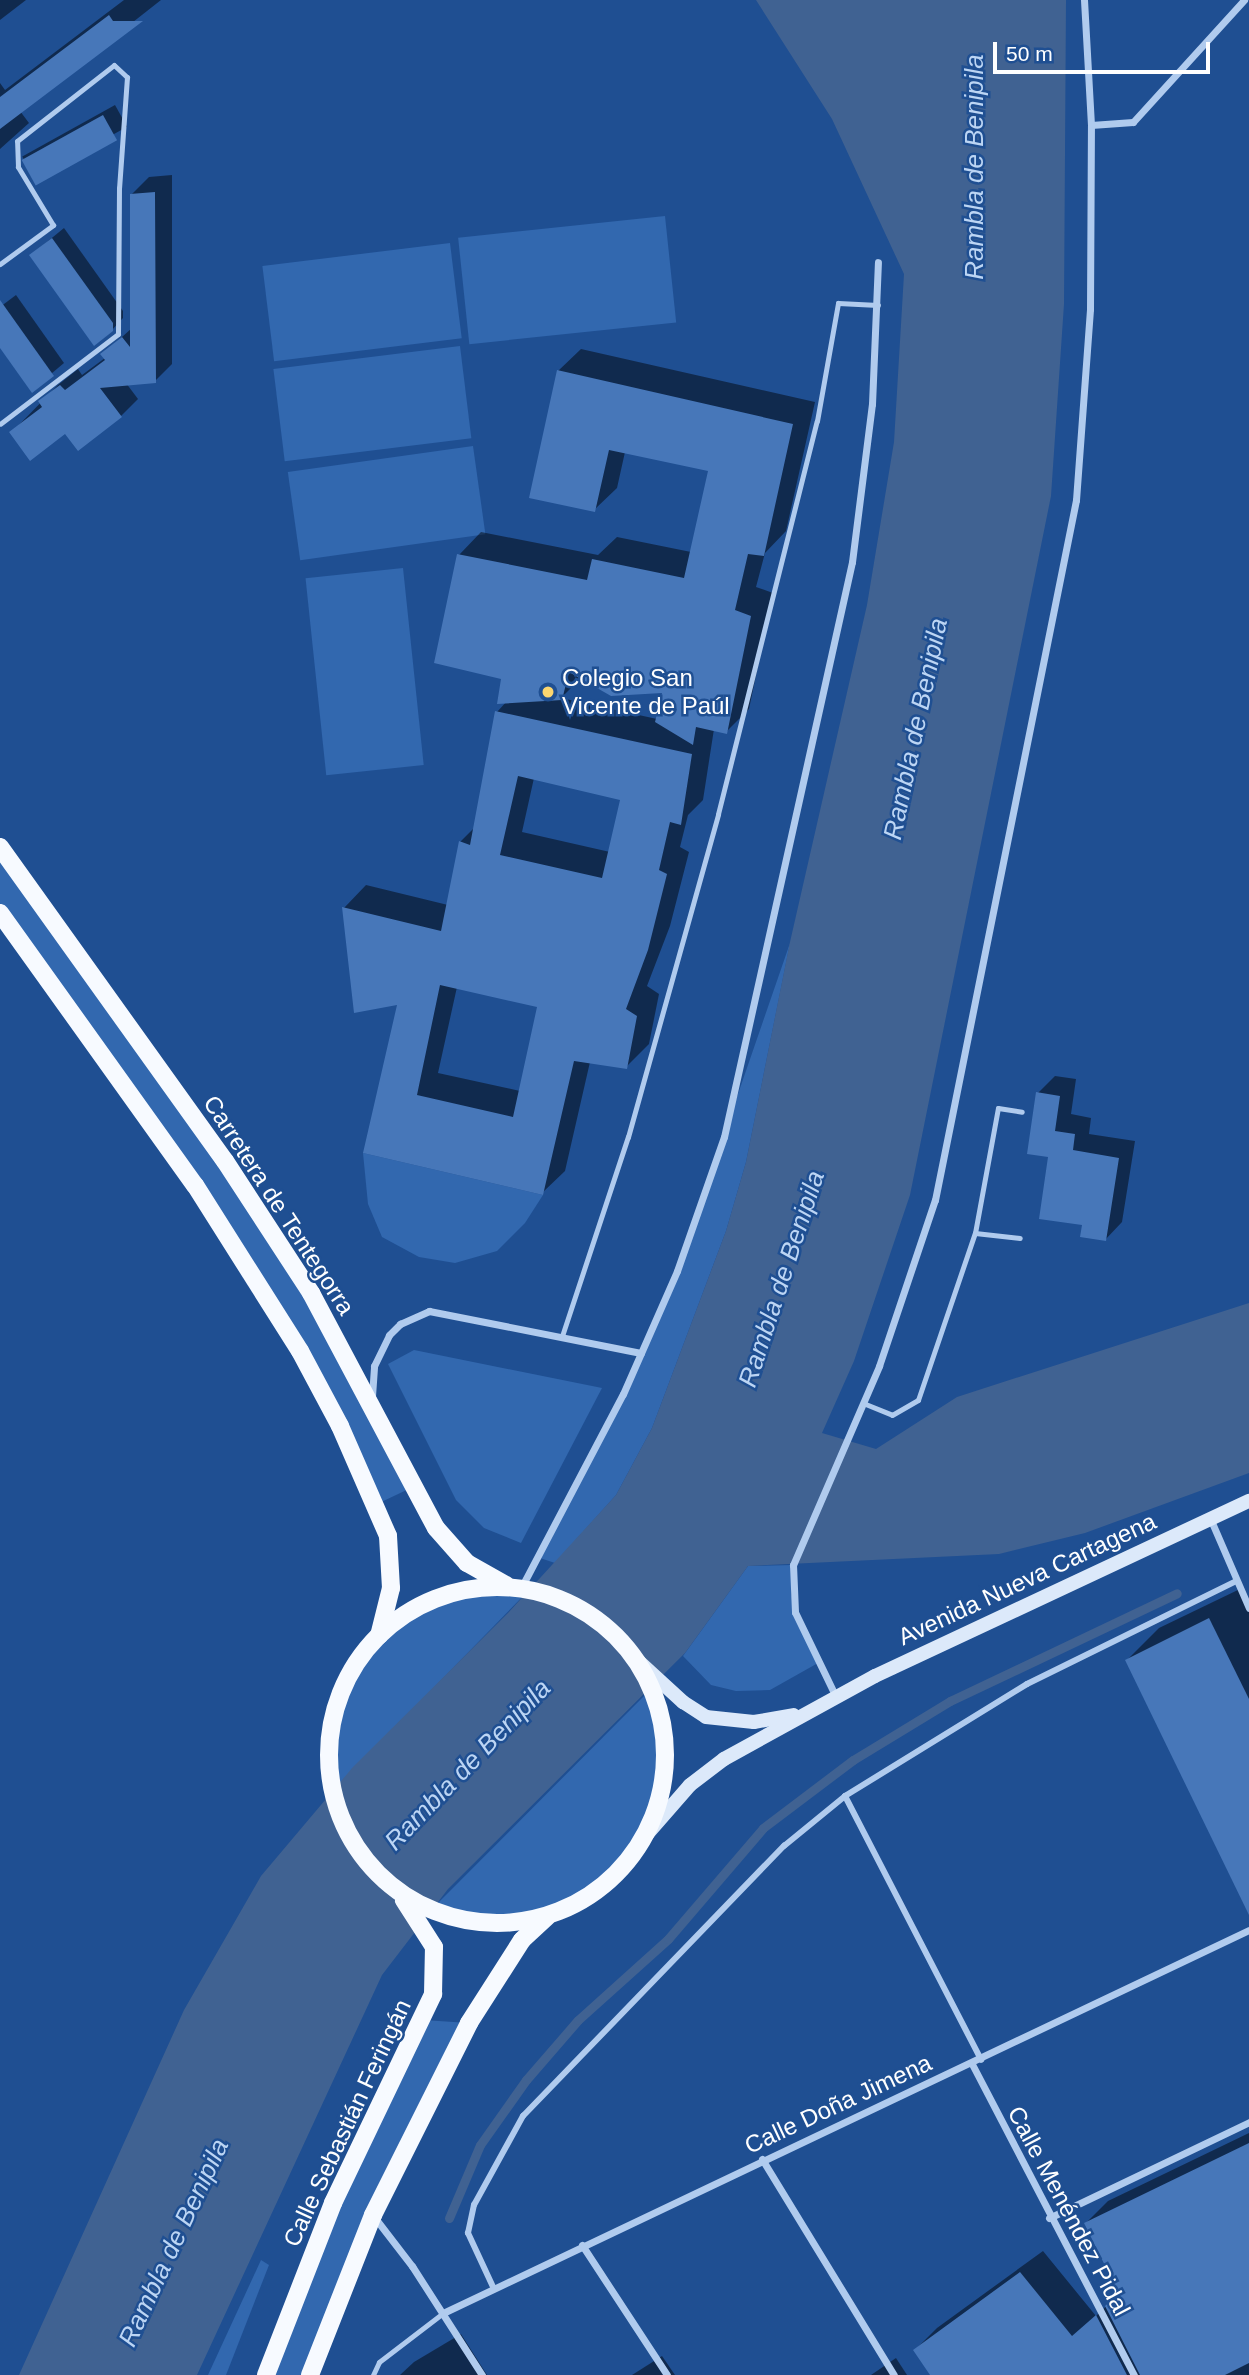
<!DOCTYPE html>
<meta charset="utf-8">
<style>
body{margin:0}
#map{position:relative;width:1249px;height:2375px;overflow:hidden;background:#1f4f92;font-family:Arial,sans-serif}
div>[style]{position:absolute}
[style*='--x']{left:calc(var(--x)*1px);top:calc(var(--y)*1px);width:calc(var(--w)*1px);rotate:calc(var(--a)*1deg)}
.green>*{inset:0;background:#3268af;transform-origin:0 0}
.water>*{inset:0;background:#406292}
.shadow>*{inset:0;background:#0007;transform-origin:0 0}
.stream>*{height:9px;margin:-4.5px;padding:0 4.5px;transform-origin:4.5px;border-radius:4.5px;background:#406292}
.building>*{inset:0;background:#4777b9;transform-origin:0 0}
.service>*{height:5px;margin:-2.5px;padding:0 2.5px;transform-origin:2.5px;border-radius:2.5px;background:#b0cbee}
.pedestrian>*{height:6px;margin:-3px;padding:0 3px;transform-origin:3px;border-radius:3px;background:#b0cbee}
.minor>*{height:7px;margin:-3.5px;padding:0 3.5px;transform-origin:3.5px;border-radius:3.5px;background:#b0cbee}
.secondary>*{height:14px;margin:-7px;padding:0 7px;transform-origin:7px;border-radius:7px;background:#dce9fa}
.primary>*{height:18px;margin:-9px;padding:0 9px;transform-origin:9px;border-radius:9px;background:#f7faff}
.primary>.ring{margin:-9px;padding:0;box-sizing:content-box;background:none;border:18px solid #f7faff;border-radius:50%}
.dots>*{width:19px;height:19px;translate:-50% -50%;box-sizing:border-box;border:4px solid #1f4f92;border-radius:50%}
span{translate:-50% -50%;white-space:nowrap;text-align:center;line-height:1.15;-webkit-text-stroke:5px #1f4f92;paint-order:stroke}
.poi-label{font-size:24px;color:#fff}
.left{translate:0 -50%;text-align:left}
.street-label{font-size:24px;color:#fff}
.water-label{font-size:26px;color:#bcd5f4;font-style:italic}
.scale{position:absolute;left:993px;top:42px;width:217px;height:32px;box-sizing:border-box;border:4px solid #fff;border-top:0;padding-left:9px;font-size:21px;line-height:24px;white-space:nowrap;color:#fff;-webkit-text-stroke:5px #1f4f92;paint-order:stroke}
</style>
<div id="map">
<div class="green">
<div style="left:665px;top:216px;width:107px;height:208px;rotate:84deg"></div>
<div style="left:450px;top:243px;width:96px;height:189px;rotate:83deg"></div>
<div style="left:460px;top:346px;width:93px;height:188px;rotate:83deg"></div>
<div style="left:473px;top:446px;width:89px;height:187px;rotate:82deg"></div>
<div style="left:403px;top:568px;width:198px;height:98px;rotate:84deg"></div>
<div style="clip-path:polygon(0 848px,225px 1161px,413px 1487px,377px 1504px,300px 1351px,0 913px)"></div>
<div style="clip-path:polygon(790px 943px,746px 1162px,726px 1231px,652px 1428px,616px 1495px,555px 1563px,537px 1557px,623px 1394px,677px 1271px)"></div>
<div style="clip-path:polygon(363px 1153px,543px 1195px,525px 1223px,497px 1251px,455px 1263px,419px 1257px,382px 1237px,368px 1204px)"></div>
<div style="clip-path:polygon(414px 1350px,602px 1388px,521px 1543px,484px 1528px,456px 1500px,388px 1364px)"></div>
<div style="clip-path:polygon(793px 1565px,791px 1594px,818px 1663px,770px 1690px,736px 1691px,711px 1685px,683px 1656px,748px 1566px)"></div>
<div style="clip-path:polygon(488px 1587px,530px 1589px,332px 1792px,334px 1712px,353px 1670px,378px 1639px,410px 1613px,447px 1595px)"></div>
<div style="clip-path:polygon(652px 1688px,665px 1742px,659px 1797px,645px 1832px,613px 1873px,569px 1905px,536px 1919px,487px 1924px,431px 1910px)"></div>
<div style="clip-path:polygon(423px 2020px,469px 2023px,310px 2375px,266px 2375px)"></div>
<div style="clip-path:polygon(261px 2260px,269px 2265px,226px 2375px,208px 2375px)"></div>
</div>
<div class="water">
<div style="clip-path:polygon(756px 0,1066px 0,1064px 304px,1051px 496px,910px 1195px,854px 1361px,822px 1433px,876px 1449px,957px 1397px,1249px 1303px,1249px 1473px,1085px 1533px,999px 1554px,748px 1566px,685px 1653px,448px 1889px,382px 1975px,197px 2375px,19px 2375px,184px 2010px,261px 1876px,353px 1767px,508px 1613px,616px 1495px,652px 1428px,726px 1231px,746px 1162px,790px 942px,867px 605px,894px 442px,904px 274px,832px 119px)"></div>
</div>
<div class="shadow">
<div style="clip-path:polygon(0 0,26px 0,0 20px)"></div>
<div style="clip-path:polygon(124px 0,161px 0,20px 111px,29px 123px,0 149px,0 83px,5px 90px)"></div>
<div style="left:115px;top:105px;width:25px;height:106px;rotate:61deg"></div>
<div style="clip-path:polygon(172px 175px,172px 364px,155px 381px,126px 383px,138px 399px,121px 416px,65px 432px,11px 433px,58px 385px,78px 369px,82px 375px,105px 358px,103px 354px,132px 328px,131px 195px,149px 177px)"></div>
<div style="clip-path:polygon(64px 228px,123px 311px,123px 318px,112px 330px,31px 255px)"></div>
<div style="clip-path:polygon(16px 295px,64px 363px,32px 390px,0 345px,0 307px)"></div>
<div style="clip-path:polygon(evenodd,581px 349px,815px 402px,786px 531px,765px 553px,756px 587px,773px 593px,749px 709px,726px 732px,714px 729px,703px 800px,688px 815px,680px 847px,689px 852px,670px 926px,647px 986px,659px 994px,649px 1044px,626px 1067px,590px 1062px,565px 1171px,542px 1193px,365px 1152px,399px 1002px,344px 908px,366px 885px,448px 905px,460px 842px,475px 827px,497px 712px,507px 701px,503px 677px,459px 555px,481px 532px,598px 555px,617px 537px,691px 552px,710px 470px,625px 452px,617px 488px,594px 510px,558px 371px,581px 349px,582px 677px,665px 691px,657px 719px,561px 698px,582px 677px,581px 349px,534px 778px,622px 798px,610px 852px,522px 832px,534px 778px,581px 349px,457px 987px,539px 1005px,520px 1091px,438px 1073px,457px 987px)"></div>
<div style="clip-path:polygon(1055px 1076px,1076px 1079px,1071px 1114px,1091px 1118px,1089px 1134px,1135px 1141px,1122px 1222px,1105px 1240px,1084px 1224px,1050px 1155px,1038px 1093px)"></div>
<div style="clip-path:polygon(1242px 1588px,1249px 1603px,1249px 1900px,1127px 1660px,1159px 1628px)"></div>
<div style="clip-path:polygon(1249px 2133px,1249px 2375px,932px 2375px,915px 2350px,937px 2328px,1043px 2251px,1096px 2316px,1120px 2293px,1086px 2223px,1108px 2201px)"></div>
<div style="clip-path:polygon(461px 2334px,487px 2375px,400px 2375px,414px 2362px)"></div>
<div style="clip-path:polygon(662px 2356px,675px 2375px,632px 2375px)"></div>
<div style="clip-path:polygon(896px 2358px,907px 2375px,871px 2375px)"></div>
</div>
<div class="stream">
<div style="--x:449;--y:2218;--w:79;--a:-67"></div>
<div style="--x:480;--y:2145;--w:80;--a:-54.7"></div>
<div style="--x:526;--y:2080;--w:79;--a:-49.1"></div>
<div style="--x:578;--y:2020;--w:121;--a:-42"></div>
<div style="--x:668;--y:1939;--w:146;--a:-49.4"></div>
<div style="--x:763;--y:1828;--w:113;--a:-37.1"></div>
<div style="--x:853;--y:1760;--w:114;--a:-31.3"></div>
<div style="--x:950;--y:1701;--w:251;--a:-25.4"></div>
</div>
<div class="building">
<div style="clip-path:polygon(109px 15px,113px 21px,143px 21px,0 129px,0 97px)"></div>
<div style="left:103px;top:115px;width:29px;height:93px;rotate:61deg"></div>
<div style="clip-path:polygon(155px 192px,156px 383px,100px 388px,122px 417px,78px 451px,65px 434px,30px 461px,9px 432px,42px 407px,38px 401px,60px 385px,65px 390px,105px 360px,100px 354px,122px 337px,130px 347px,130px 194px)"></div>
<div style="clip-path:polygon(52px 238px,113px 323px,113px 331px,94px 346px,29px 255px)"></div>
<div style="clip-path:polygon(0 300px,54px 376px,32px 393px,0 348px)"></div>
<div style="clip-path:polygon(557px 370px,793px 424px,764px 556px,748px 554px,735px 610px,751px 616px,727px 734px,696px 727px,693px 745px,655px 722px,662px 693px,611px 696px,569px 672px,562px 700px,497px 704px,501px 679px,434px 663px,457px 554px,587px 580px,592px 559px,684px 578px,708px 471px,609px 450px,595px 512px,529px 498px)"></div>
<div style="clip-path:polygon(evenodd,495px 711px,692px 754px,681px 825px,670px 822px,659px 870px,667px 874px,648px 950px,626px 1009px,637px 1016px,627px 1069px,574px 1061px,543px 1195px,363px 1153px,397px 1005px,354px 1013px,342px 907px,441px 931px,459px 841px,470px 845px,495px 711px,518px 776px,620px 800px,602px 878px,500px 855px,518px 776px,495px 711px,440px 985px,537px 1007px,513px 1117px,417px 1095px,440px 985px)"></div>
<div style="clip-path:polygon(1036px 1092px,1060px 1096px,1055px 1131px,1075px 1134px,1073px 1150px,1119px 1158px,1106px 1241px,1080px 1237px,1082px 1225px,1039px 1219px,1048px 1157px,1027px 1154px)"></div>
<div style="clip-path:polygon(1209px 1618px,1249px 1699px,1249px 1915px,1125px 1660px)"></div>
<div style="clip-path:polygon(1249px 2143px,1249px 2363px,1225px 2375px,1140px 2375px,1105px 2306px,1119px 2294px,1084px 2223px)"></div>
<div style="clip-path:polygon(1020px 2272px,1072px 2336px,1096px 2315px,1127px 2375px,930px 2375px,913px 2350px)"></div>
</div>
<div class="service">
<div style="--x:0;--y:264;--w:66;--a:-36.3"></div>
<div style="--x:53;--y:225;--w:68;--a:-121.1"></div>
<div style="--x:18;--y:167;--w:26;--a:-92"></div>
<div style="--x:17;--y:141;--w:123;--a:-38.1"></div>
<div style="--x:114;--y:65;--w:18;--a:43"></div>
<div style="--x:127;--y:77;--w:111;--a:94.1"></div>
<div style="--x:119;--y:188;--w:146;--a:90.4"></div>
<div style="--x:118;--y:334;--w:148;--a:142.7"></div>
<div style="--x:975;--y:1233;--w:45;--a:6.3"></div>
<div style="--x:562;--y:1336;--w:210;--a:-71.7"></div>
<div style="--x:628;--y:1137;--w:335;--a:-74.4"></div>
<div style="--x:718;--y:814;--w:405;--a:-75.9"></div>
<div style="--x:817;--y:421;--w:120;--a:-79.9"></div>
<div style="--x:838;--y:303;--w:40;--a:2.9"></div>
<div style="--x:863;--y:1403;--w:31;--a:22"></div>
<div style="--x:892;--y:1415;--w:30;--a:-30"></div>
<div style="--x:918;--y:1400;--w:176;--a:-71.2"></div>
<div style="--x:975;--y:1233;--w:127;--a:-79.6"></div>
<div style="--x:998;--y:1108;--w:24;--a:9"></div>
<div style="--x:373;--y:2375;--w:14;--a:-65"></div>
<div style="--x:379;--y:2362;--w:81;--a:-37.4"></div>
</div>
<div class="pedestrian">
<div style="--x:845;--y:1796;--w:297;--a:62.7"></div>
<div style="--x:494;--y:2289;--w:62;--a:-114.9"></div>
<div style="--x:468;--y:2233;--w:29;--a:-78"></div>
<div style="--x:474;--y:2205;--w:102;--a:-61.2"></div>
<div style="--x:523;--y:2116;--w:376;--a:-46"></div>
<div style="--x:784;--y:1846;--w:79;--a:-39.3"></div>
<div style="--x:845;--y:1796;--w:214;--a:-31.6"></div>
<div style="--x:1027;--y:1684;--w:233;--a:-26.2"></div>
</div>
<div class="minor">
<div style="--x:1091;--y:125;--w:42;--a:-4.1"></div>
<div style="--x:1133;--y:122;--w:165;--a:-47.7"></div>
<div style="--x:372;--y:1396;--w:30;--a:-86"></div>
<div style="--x:374;--y:1366;--w:34;--a:-64"></div>
<div style="--x:389;--y:1335;--w:16;--a:-45"></div>
<div style="--x:400;--y:1324;--w:32;--a:-24"></div>
<div style="--x:429;--y:1311;--w:216;--a:11.2"></div>
<div style="--x:1210;--y:1518;--w:98;--a:66.6"></div>
<div style="--x:521;--y:1588;--w:219;--a:-62.3"></div>
<div style="--x:623;--y:1394;--w:134;--a:-66.3"></div>
<div style="--x:677;--y:1271;--w:142;--a:-70.7"></div>
<div style="--x:724;--y:1137;--w:589;--a:-77.45"></div>
<div style="--x:852;--y:562;--w:159;--a:-82.8"></div>
<div style="--x:872;--y:404;--w:142;--a:-87.6"></div>
<div style="--x:836;--y:1697;--w:94;--a:-115.8"></div>
<div style="--x:795;--y:1612;--w:47;--a:-92.4"></div>
<div style="--x:793;--y:1565;--w:217;--a:-66.6"></div>
<div style="--x:879;--y:1366;--w:175;--a:-71.4"></div>
<div style="--x:935;--y:1200;--w:714;--a:-78.61"></div>
<div style="--x:1076;--y:500;--w:192;--a:-85.8"></div>
<div style="--x:1090;--y:309;--w:184;--a:-89.7"></div>
<div style="--x:1091;--y:125;--w:125;--a:-93.2"></div>
<div style="--x:972;--y:2064;--w:351;--a:62.5"></div>
<div style="--x:762;--y:2159;--w:253;--a:58.6"></div>
<div style="--x:375;--y:2218;--w:61;--a:52.4"></div>
<div style="--x:412;--y:2266;--w:130;--a:57.3"></div>
<div style="--x:1049;--y:2218;--w:222;--a:-25.6"></div>
<div style="--x:582;--y:2245;--w:155;--a:56.8"></div>
<div style="--x:443;--y:2313;--w:892;--a:-25.42"></div>
</div>
<div class="secondary">
<div style="--x:636;--y:1659;--w:64;--a:42.5"></div>
<div style="--x:683;--y:1702;--w:27;--a:33"></div>
<div style="--x:706;--y:1717;--w:48;--a:5.9"></div>
<div style="--x:754;--y:1722;--w:40;--a:-10"></div>
<div style="--x:636;--y:1847;--w:82;--a:-48.9"></div>
<div style="--x:690;--y:1785;--w:43;--a:-37.4"></div>
<div style="--x:724;--y:1759;--w:172;--a:-28.8"></div>
<div style="--x:875;--y:1676;--w:413;--a:-25.1"></div>
</div>
<div class="primary">
<div style="--x:0;--y:847;--w:386;--a:54.4"></div>
<div style="--x:225;--y:1161;--w:158;--a:56.9"></div>
<div style="--x:311;--y:1293;--w:266;--a:62"></div>
<div style="--x:436;--y:1528;--w:47;--a:48.5"></div>
<div style="--x:467;--y:1563;--w:45;--a:29.4"></div>
<div style="--x:0;--y:913;--w:335;--a:54.4"></div>
<div style="--x:195;--y:1185;--w:196;--a:57.7"></div>
<div style="--x:300;--y:1351;--w:85;--a:61.9"></div>
<div style="--x:340;--y:1426;--w:120;--a:66.4"></div>
<div style="--x:388;--y:1536;--w:52;--a:86.7"></div>
<div style="--x:391;--y:1588;--w:49;--a:104"></div>
<div class="ring" style="left:329px;top:1587px;width:318px;height:318px"></div>
<div style="--x:266;--y:2375;--w:185;--a:-68.7"></div>
<div style="--x:333;--y:2203;--w:232;--a:-64.4"></div>
<div style="--x:433;--y:1994;--w:47;--a:-88.8"></div>
<div style="--x:434;--y:1947;--w:56;--a:-122.6"></div>
<div style="--x:310;--y:2375;--w:172;--a:-68.5"></div>
<div style="--x:373;--y:2215;--w:215;--a:-63.4"></div>
<div style="--x:469;--y:2023;--w:98;--a:-57.4"></div>
<div style="--x:522;--y:1940;--w:34;--a:-43"></div>
</div>
<div class="dots">
<div style="left:548px;top:692px;background:#fbd670"></div>
</div>
<div class="poi-label">
<span class="left" style="left:562px;top:692px">Colegio San<br>Vicente de Paúl</span>
</div>
<div class="street-label">
<span style="left:279px;top:1205px;rotate:57deg">Carretera de Tentegorra</span>
<span style="left:1027px;top:1579px;rotate:-25deg">Avenida Nueva Cartagena</span>
<span style="left:838px;top:2104px;rotate:-25deg">Calle Doña Jimena</span>
<span style="left:347px;top:2123px;rotate:-65deg">Calle Sebastián Feringán</span>
<span style="left:1069px;top:2211px;rotate:62deg">Calle Menéndez Pidal</span>
</div>
<div class="water-label">
<span style="left:975px;top:167px;rotate:-90deg">Rambla de Benipila</span>
<span style="left:916px;top:729px;rotate:-78deg">Rambla de Benipila</span>
<span style="left:782px;top:1279px;rotate:-72deg">Rambla de Benipila</span>
<span style="left:468px;top:1765px;rotate:-46deg">Rambla de Benipila</span>
<span style="left:174px;top:2243px;rotate:-65deg">Rambla de Benipila</span>
</div>
<div class="scale">50 m</div>
</div>
